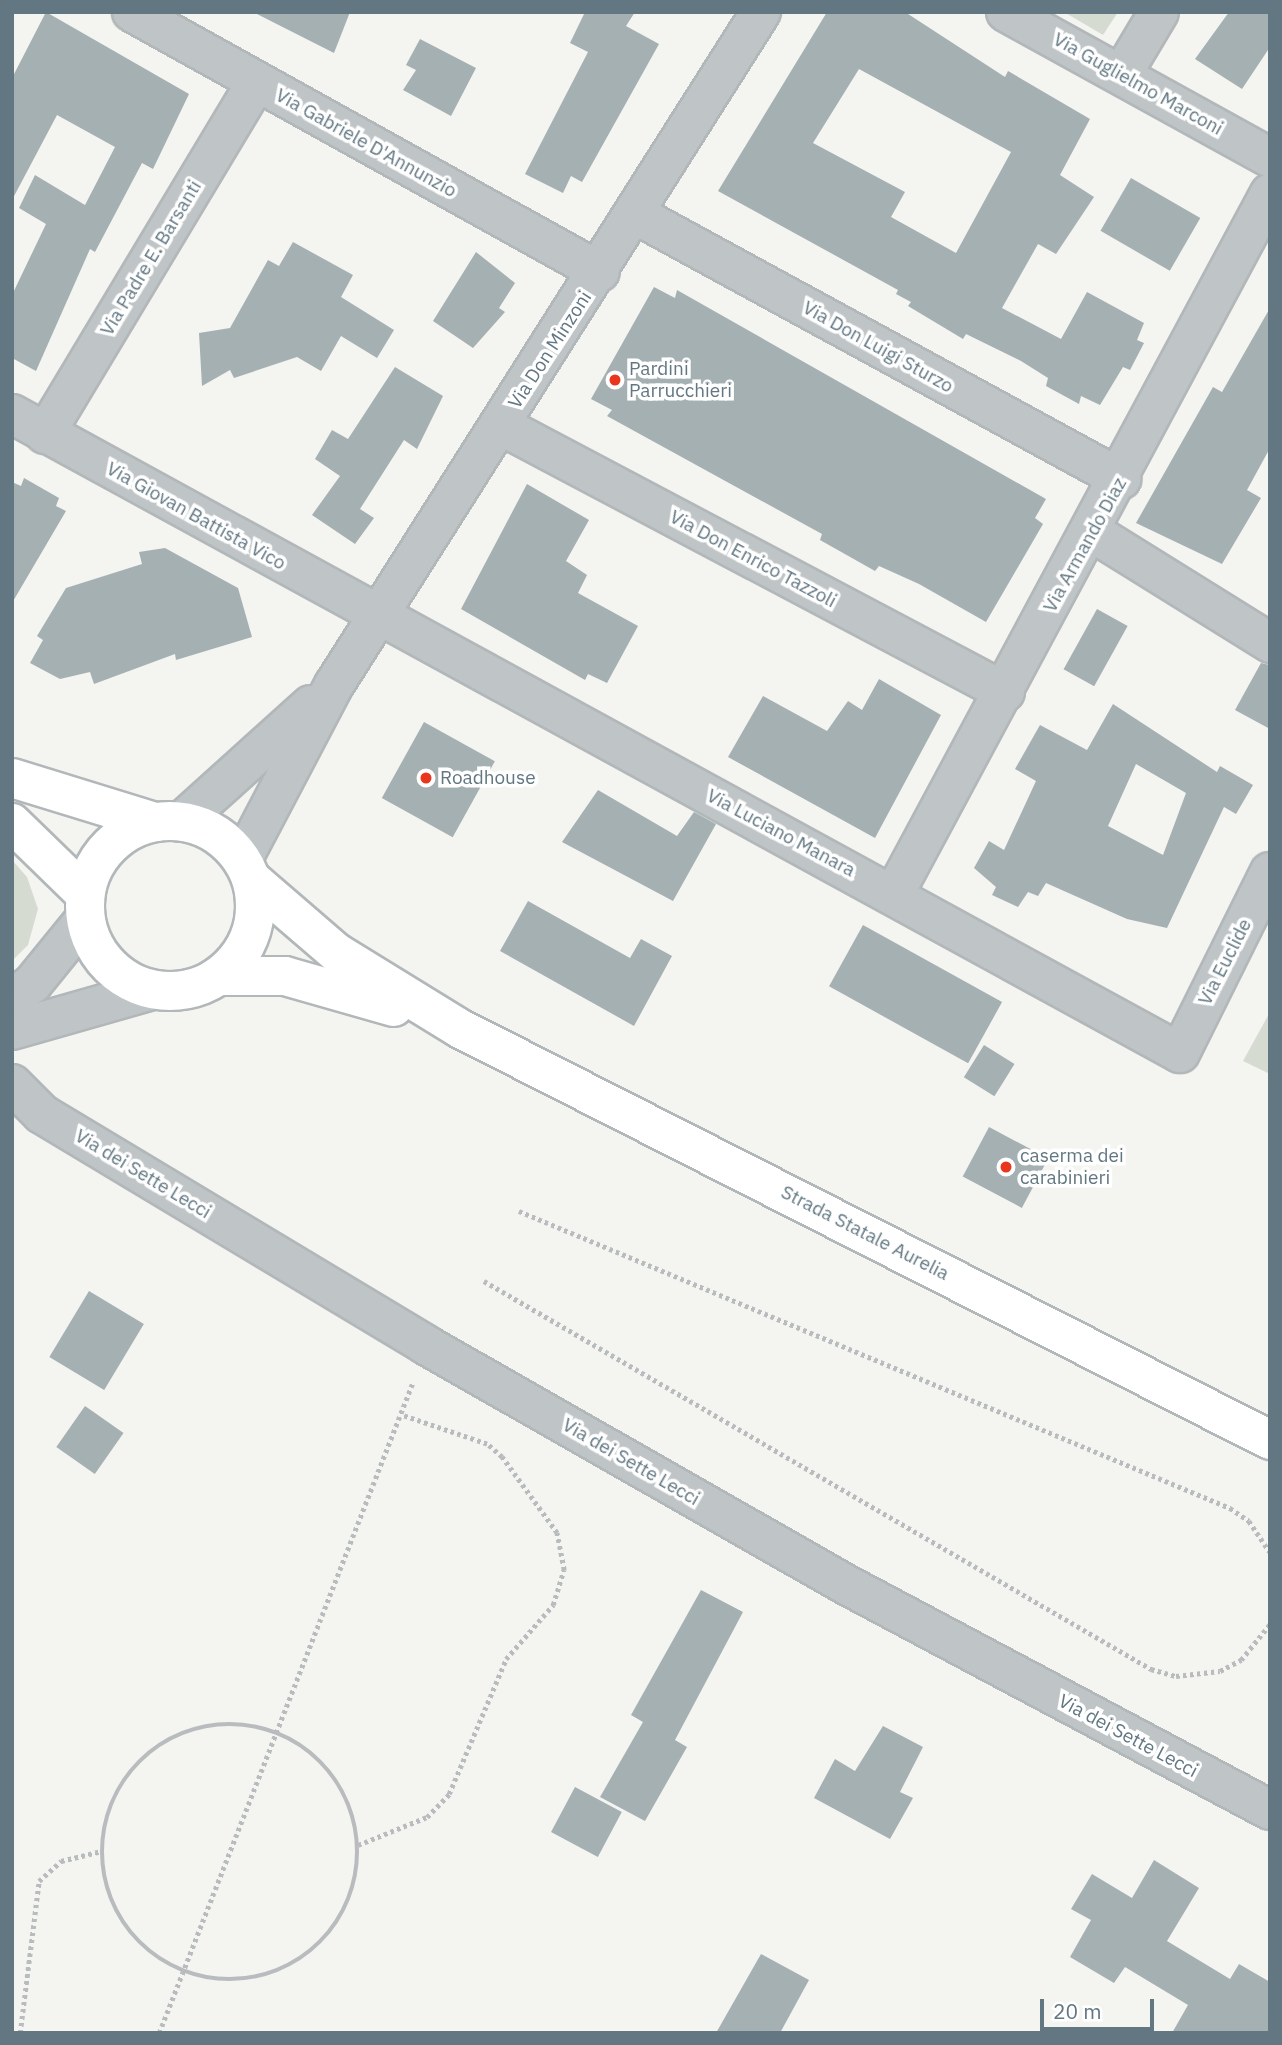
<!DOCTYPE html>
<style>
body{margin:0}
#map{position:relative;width:1282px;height:2045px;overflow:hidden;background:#f4f4f0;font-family:"IBM Plex Sans",sans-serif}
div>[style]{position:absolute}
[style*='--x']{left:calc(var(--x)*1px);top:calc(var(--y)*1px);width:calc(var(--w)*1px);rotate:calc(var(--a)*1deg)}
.green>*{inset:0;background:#d6dbd1}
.building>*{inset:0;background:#a5b0b3;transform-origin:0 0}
.path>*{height:4.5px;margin-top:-2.25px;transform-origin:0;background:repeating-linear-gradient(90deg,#b9bcbe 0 3.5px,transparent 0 7px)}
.path>.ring{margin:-2.25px;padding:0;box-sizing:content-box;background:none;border:4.5px solid #b9bcbe;border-radius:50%}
.roads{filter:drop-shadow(2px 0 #b2b7ba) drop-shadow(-2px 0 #b2b7ba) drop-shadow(0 2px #b2b7ba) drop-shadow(0 -2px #b2b7ba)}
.minor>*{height:38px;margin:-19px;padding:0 19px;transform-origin:19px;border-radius:19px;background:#bfc4c6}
.tertiary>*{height:38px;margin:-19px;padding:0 19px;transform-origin:19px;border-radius:19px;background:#bfc4c6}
.primary>*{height:38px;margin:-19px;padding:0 19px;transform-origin:19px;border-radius:19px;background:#fff}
.primary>.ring{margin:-19px;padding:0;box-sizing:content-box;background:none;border:38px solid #fff;border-radius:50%}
.dots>*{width:19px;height:19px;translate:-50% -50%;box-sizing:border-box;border:4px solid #fff;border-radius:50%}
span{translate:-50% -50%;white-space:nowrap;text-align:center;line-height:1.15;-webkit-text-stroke:7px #fff;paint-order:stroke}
.street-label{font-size:19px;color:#627782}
.poi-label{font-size:19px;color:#627782}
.left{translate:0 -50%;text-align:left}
.frame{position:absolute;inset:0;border:14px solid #627782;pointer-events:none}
.scale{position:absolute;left:1040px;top:1999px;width:114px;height:32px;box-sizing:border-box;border:4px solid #627782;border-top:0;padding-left:9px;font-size:21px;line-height:24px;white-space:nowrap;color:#627782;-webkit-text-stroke:5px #fff;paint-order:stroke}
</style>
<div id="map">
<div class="green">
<div style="clip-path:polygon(1064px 12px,1118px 12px,1103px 35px)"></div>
<div style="clip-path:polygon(12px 860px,27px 877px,38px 909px,28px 945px,12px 961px)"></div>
<div style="clip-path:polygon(1270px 1012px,1270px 1074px,1243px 1061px)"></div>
</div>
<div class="building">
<div style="clip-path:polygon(46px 12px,189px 94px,153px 169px,142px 163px,95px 252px,90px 249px,36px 371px,12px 358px,12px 295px,46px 224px,19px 208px,35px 175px,85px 205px,115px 147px,57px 115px,12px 200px,12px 78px)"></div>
<div style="clip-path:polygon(253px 12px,350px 12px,334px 53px)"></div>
<div style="clip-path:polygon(585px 12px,635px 12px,626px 26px,659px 44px,582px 182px,571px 176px,563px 193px,525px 174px,588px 52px,570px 43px)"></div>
<div style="clip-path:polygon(evenodd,827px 12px,905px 12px,1005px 77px,1008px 71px,1090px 119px,1060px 175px,1094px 197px,1056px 254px,1038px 244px,1002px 308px,1061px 339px,1087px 292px,1144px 323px,1137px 340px,1144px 343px,1130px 370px,1123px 367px,1100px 405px,1081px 396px,1079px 404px,1046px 386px,1048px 378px,1021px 361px,966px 334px,963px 339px,908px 306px,911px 302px,896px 294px,898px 290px,718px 191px,827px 12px,859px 69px,1011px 152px,956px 253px,891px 217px,905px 192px,813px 143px,859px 69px)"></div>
<div style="clip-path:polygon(1229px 12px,1270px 12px,1270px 47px,1242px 89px,1195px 59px)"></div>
<div style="clip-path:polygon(420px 39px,476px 68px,451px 116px,403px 90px,416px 70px,406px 65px)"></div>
<div style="left:1131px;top:178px;width:80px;height:61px;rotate:30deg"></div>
<div style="clip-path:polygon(293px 242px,353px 275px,341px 297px,394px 330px,377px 358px,341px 336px,321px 371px,297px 357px,234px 378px,230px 370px,202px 386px,199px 333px,230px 328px,268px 260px,279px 266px)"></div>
<div style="clip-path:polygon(476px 252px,515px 283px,499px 308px,505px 312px,473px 348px,433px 321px)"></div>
<div style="clip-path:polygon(654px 287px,675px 298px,677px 290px,1046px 499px,1035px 518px,1043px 524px,986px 622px,919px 584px,879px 566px,875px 571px,820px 540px,822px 534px,607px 416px,612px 410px,591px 399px)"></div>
<div style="clip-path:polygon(1270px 308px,1270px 448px,1247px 490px,1261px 498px,1222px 564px,1136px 523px,1213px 387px,1222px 392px)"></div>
<div style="clip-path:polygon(395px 367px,443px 396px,417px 449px,404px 440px,360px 509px,374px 518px,355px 544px,312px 515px,340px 476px,315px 459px,332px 430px,348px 439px)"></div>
<div style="clip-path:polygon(24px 478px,59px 498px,56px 506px,66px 511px,12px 603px,12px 482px,21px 486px)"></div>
<div style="clip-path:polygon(527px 484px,589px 520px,566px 561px,587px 575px,578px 593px,638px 626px,607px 683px,588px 674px,585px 680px,461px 609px)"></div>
<div style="clip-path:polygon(165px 548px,238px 588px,252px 637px,176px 660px,175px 654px,94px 684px,90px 672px,60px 679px,30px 663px,43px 640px,37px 636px,66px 588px,142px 564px,139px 552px)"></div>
<div style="left:1097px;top:609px;width:35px;height:69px;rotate:29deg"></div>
<div style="clip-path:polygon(1261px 663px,1270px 665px,1270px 729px,1235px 710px)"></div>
<div style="clip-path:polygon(879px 679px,941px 715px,875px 838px,728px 757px,763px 696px,827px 731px,848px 701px,862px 710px)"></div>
<div style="clip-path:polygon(evenodd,1113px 704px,1217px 772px,1220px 766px,1253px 785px,1236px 814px,1224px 807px,1167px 928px,1127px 919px,1046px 883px,1038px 896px,1028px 892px,1018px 907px,992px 895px,996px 887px,974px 868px,989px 841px,1004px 850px,1036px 781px,1015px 769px,1040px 725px,1087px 750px,1113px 704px,1136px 764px,1186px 793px,1163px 855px,1108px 826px,1136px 764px)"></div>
<div style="left:424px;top:722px;width:81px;height:87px;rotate:29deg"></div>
<div style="clip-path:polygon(598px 790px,677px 836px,694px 812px,716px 824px,673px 901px,562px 842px)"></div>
<div style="clip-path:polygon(528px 901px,630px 958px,641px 939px,672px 956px,634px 1026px,500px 951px)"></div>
<div style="left:863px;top:925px;width:159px;height:70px;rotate:29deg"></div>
<div style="left:984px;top:1045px;width:36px;height:38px;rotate:32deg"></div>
<div style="left:989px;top:1127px;width:67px;height:56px;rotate:28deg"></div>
<div style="left:89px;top:1291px;width:64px;height:77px;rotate:31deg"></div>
<div style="left:85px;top:1406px;width:47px;height:50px;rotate:35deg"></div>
<div style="clip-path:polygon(701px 1590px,743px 1612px,675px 1740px,687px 1747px,645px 1821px,600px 1797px,643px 1722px,631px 1715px)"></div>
<div style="clip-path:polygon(883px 1726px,923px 1747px,900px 1792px,913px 1798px,890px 1839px,814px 1798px,835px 1759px,855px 1771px)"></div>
<div style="left:575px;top:1787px;width:53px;height:51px;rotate:28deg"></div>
<div style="clip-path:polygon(1154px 1860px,1199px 1888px,1167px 1941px,1230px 1979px,1239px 1964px,1270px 1982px,1270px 2033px,1172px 2033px,1188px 2005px,1125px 1967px,1114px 1983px,1070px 1957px,1091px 1920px,1071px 1909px,1092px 1874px,1132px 1898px)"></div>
<div style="clip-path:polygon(761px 1954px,809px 1980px,780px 2033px,716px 2033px)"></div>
</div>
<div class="path">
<div style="--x:519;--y:1211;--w:771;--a:22.67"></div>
<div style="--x:1230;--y:1508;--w:23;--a:34"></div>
<div style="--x:1249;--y:1521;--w:37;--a:56"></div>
<div style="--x:484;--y:1281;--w:772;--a:30.19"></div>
<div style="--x:1151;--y:1669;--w:26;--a:16"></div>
<div style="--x:1176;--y:1676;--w:44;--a:-6.5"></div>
<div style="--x:1220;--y:1671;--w:24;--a:-28"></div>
<div style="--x:1241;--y:1660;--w:46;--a:-51.1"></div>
<div class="ring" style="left:102px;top:1724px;width:251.5px;height:251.5px"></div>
<div style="--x:358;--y:1845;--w:74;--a:-22.1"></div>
<div style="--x:427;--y:1817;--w:32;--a:-46"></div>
<div style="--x:449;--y:1794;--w:147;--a:-67.1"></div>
<div style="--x:506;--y:1659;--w:72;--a:-49"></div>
<div style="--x:553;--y:1605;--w:37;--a:-73"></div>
<div style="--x:564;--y:1570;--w:38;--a:-101"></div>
<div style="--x:557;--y:1533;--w:94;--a:-125.9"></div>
<div style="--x:502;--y:1457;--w:20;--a:-139"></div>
<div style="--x:487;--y:1444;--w:90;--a:-161.2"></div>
<div style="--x:20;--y:2033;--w:153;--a:-82.9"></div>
<div style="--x:39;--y:1881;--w:30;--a:-42"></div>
<div style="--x:61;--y:1861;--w:42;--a:-13.7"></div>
<div style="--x:159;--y:2033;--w:699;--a:-68.69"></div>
</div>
<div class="roads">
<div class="minor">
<div style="--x:132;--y:12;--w:535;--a:29.05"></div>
<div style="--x:1006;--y:12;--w:302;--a:28.9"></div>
<div style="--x:1122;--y:74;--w:72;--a:-59.2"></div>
<div style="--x:635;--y:214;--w:554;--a:28.6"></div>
<div style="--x:12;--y:414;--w:1331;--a:28.68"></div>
<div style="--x:1180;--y:1053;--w:202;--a:-63.6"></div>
<div style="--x:502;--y:426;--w:569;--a:27.87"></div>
<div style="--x:45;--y:434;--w:410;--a:-59"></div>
<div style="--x:1092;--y:532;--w:210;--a:31.9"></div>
<div style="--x:181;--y:822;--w:175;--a:-42"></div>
<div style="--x:242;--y:860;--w:198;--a:-62.3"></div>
<div style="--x:334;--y:685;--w:797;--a:-57.61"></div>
<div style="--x:894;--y:894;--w:795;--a:-61.79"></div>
<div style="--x:12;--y:1084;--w:42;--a:45"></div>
<div style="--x:42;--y:1114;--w:448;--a:31"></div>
<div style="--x:426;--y:1345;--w:482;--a:29.7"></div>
<div style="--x:845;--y:1584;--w:481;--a:28"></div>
</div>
<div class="tertiary">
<div style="--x:12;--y:999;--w:26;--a:-37"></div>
<div style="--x:33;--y:983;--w:82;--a:-50.9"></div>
<div style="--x:12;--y:1030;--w:146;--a:-15.9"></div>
</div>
<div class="primary">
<div style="--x:12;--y:778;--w:150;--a:17.1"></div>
<div class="ring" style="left:85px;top:821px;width:132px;height:132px"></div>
<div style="--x:12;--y:823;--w:102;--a:44.2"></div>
<div style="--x:252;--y:880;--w:112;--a:40.7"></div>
<div style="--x:337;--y:953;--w:143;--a:31.6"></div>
<div style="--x:459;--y:1028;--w:910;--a:26.93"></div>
<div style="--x:219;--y:976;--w:66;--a:0"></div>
<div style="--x:285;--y:976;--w:113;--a:15.9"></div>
</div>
</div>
<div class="dots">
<div style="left:615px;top:380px;background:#e8371c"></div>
<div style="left:426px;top:778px;background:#e8371c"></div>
<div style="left:1006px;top:1167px;background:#e8371c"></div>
</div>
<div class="street-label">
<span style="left:1138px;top:84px;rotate:29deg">Via Guglielmo Marconi</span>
<span style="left:366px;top:143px;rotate:29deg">Via Gabriele D'Annunzio</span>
<span style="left:151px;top:258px;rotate:-59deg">Via Padre E. Barsanti</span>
<span style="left:878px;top:347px;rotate:29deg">Via Don Luigi Sturzo</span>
<span style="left:550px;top:350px;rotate:-57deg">Via Don Minzoni</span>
<span style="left:196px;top:516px;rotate:29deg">Via Giovan Battista Vico</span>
<span style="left:1085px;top:545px;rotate:-61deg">Via Armando Diaz</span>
<span style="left:753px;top:559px;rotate:28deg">Via Don Enrico Tazzoli</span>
<span style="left:781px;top:833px;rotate:28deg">Via Luciano Manara</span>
<span style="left:1225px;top:962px;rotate:-63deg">Via Euclide</span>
<span style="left:143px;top:1174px;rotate:31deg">Via dei Sette Lecci</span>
<span style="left:865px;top:1233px;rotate:27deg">Strada Statale Aurelia</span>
<span style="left:631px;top:1462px;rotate:30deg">Via dei Sette Lecci</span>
<span style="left:1128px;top:1736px;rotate:28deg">Via dei Sette Lecci</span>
</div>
<div class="poi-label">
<span class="left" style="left:629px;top:380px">Pardini<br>Parrucchieri</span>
<span class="left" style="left:440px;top:778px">Roadhouse</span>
<span class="left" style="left:1020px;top:1167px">caserma dei<br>carabinieri</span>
</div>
<div class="frame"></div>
<div class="scale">20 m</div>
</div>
